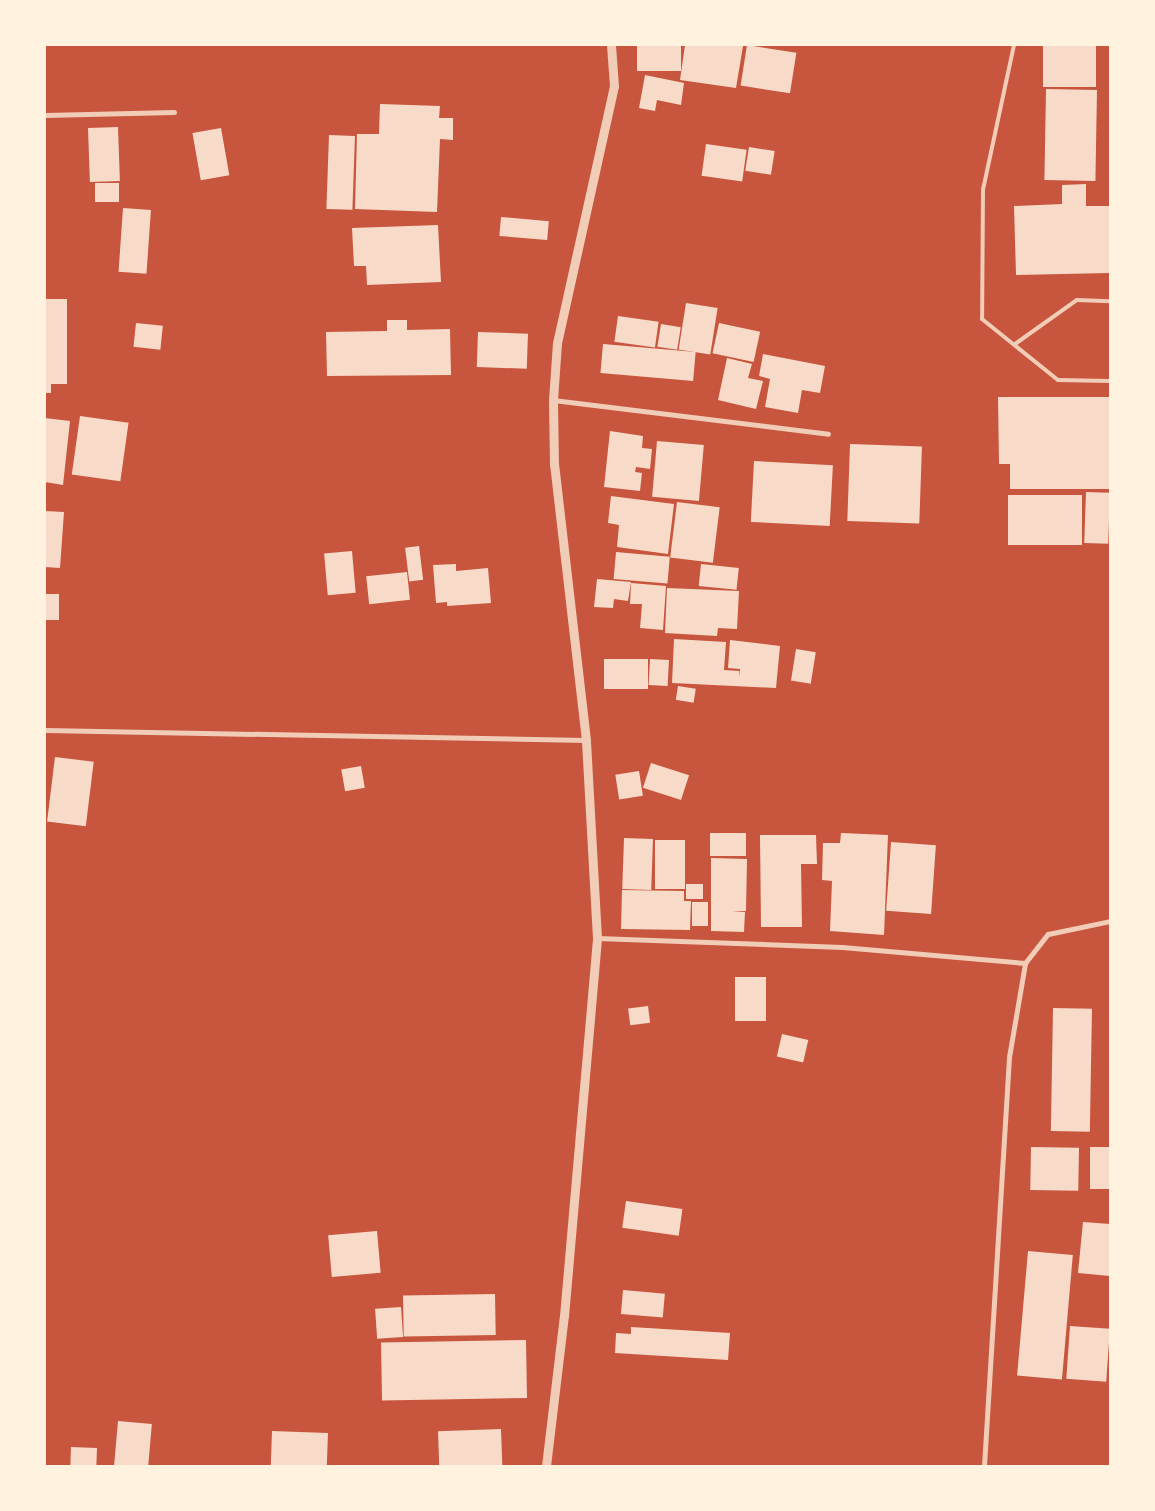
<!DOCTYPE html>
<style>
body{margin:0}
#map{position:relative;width:1155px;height:1511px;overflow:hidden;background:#c8553d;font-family:Overpass,sans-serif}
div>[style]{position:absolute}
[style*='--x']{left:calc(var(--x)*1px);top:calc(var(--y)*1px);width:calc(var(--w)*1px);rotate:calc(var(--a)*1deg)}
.building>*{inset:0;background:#f7dbc8;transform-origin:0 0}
.service>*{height:4px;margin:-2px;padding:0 2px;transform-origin:2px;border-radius:2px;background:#f1ccb7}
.minor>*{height:5px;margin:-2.5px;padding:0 2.5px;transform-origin:2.5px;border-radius:2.5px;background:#f1ccb7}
.tertiary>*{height:9px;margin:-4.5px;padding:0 4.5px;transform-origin:4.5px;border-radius:4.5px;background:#f1ccb7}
span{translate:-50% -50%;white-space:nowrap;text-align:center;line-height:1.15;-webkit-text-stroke:4px #fff3e0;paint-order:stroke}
.frame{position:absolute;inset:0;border:46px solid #fff3e0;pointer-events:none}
</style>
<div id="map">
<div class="building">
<div style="left:637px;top:45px;width:44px;height:26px"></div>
<div style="clip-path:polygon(685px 45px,743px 46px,736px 88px,680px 80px)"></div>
<div style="left:747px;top:45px;width:50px;height:41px;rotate:9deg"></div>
<div style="left:1043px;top:45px;width:53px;height:42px"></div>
<div style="clip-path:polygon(645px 75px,684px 83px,681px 105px,657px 100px,655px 111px,639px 108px)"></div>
<div style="left:1046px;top:89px;width:51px;height:91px;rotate:1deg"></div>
<div style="clip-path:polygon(380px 104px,440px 106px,439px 118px,453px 118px,453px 140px,440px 139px,437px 212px,355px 209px,357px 134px,379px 134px)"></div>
<div style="left:118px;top:127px;width:54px;height:30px;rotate:88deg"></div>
<div style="left:221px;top:128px;width:48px;height:29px;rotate:80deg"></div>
<div style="left:329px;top:135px;width:26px;height:74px;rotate:2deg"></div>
<div style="left:706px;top:144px;width:41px;height:32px;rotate:8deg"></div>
<div style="left:749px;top:147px;width:26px;height:24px;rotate:9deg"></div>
<div style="left:95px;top:183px;width:24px;height:19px"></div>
<div style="clip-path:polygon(1086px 184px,1086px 206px,1110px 206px,1110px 273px,1016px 275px,1014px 206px,1062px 204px,1062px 185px)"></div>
<div style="left:123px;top:208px;width:28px;height:64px;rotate:4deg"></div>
<div style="left:501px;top:217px;width:48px;height:19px;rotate:5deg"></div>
<div style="clip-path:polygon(438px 225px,441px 282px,367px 285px,366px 266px,354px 266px,352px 228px)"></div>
<div style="clip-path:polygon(45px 299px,67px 299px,67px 384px,51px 384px,51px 393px,45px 393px)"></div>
<div style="left:686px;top:303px;width:32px;height:47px;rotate:9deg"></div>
<div style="left:618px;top:316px;width:41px;height:26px;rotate:8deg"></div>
<div style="clip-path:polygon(387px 320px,407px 320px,407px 330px,450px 329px,451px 375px,327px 376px,326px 332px,387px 331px)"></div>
<div style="left:136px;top:323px;width:27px;height:24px;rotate:6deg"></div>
<div style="left:719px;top:323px;width:42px;height:31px;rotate:12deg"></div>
<div style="left:661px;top:324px;width:20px;height:23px;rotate:9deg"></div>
<div style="left:478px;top:332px;width:50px;height:35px;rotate:2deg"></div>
<div style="left:603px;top:344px;width:93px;height:29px;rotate:5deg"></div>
<div style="clip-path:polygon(763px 354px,825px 366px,820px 393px,802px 390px,798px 413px,765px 407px,770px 379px,759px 376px)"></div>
<div style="clip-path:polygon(727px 358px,752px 364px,748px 378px,763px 381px,756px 409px,718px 400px)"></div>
<div style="clip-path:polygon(998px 397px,1110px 397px,1110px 489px,1010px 489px,1010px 464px,999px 464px)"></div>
<div style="left:80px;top:416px;width:49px;height:59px;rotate:8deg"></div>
<div style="clip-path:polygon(45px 418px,70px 421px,63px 485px,45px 482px)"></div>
<div style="clip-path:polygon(610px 431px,643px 436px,642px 448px,652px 449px,650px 469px,636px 467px,635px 472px,642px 473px,640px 491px,604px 487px)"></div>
<div style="left:657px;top:441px;width:47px;height:56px;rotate:5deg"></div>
<div style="left:850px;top:444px;width:72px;height:77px;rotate:2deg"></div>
<div style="left:754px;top:461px;width:79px;height:61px;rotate:3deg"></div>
<div style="left:1086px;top:492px;width:24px;height:51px;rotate:2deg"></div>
<div style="left:1008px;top:495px;width:74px;height:50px"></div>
<div style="clip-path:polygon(611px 496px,674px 504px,668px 554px,617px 547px,619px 525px,608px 523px)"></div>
<div style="left:677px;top:502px;width:43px;height:56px;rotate:7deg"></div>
<div style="clip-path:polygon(45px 511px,64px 512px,60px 568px,45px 567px)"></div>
<div style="left:419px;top:546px;width:34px;height:14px;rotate:83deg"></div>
<div style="left:352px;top:551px;width:42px;height:28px;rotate:85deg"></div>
<div style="left:616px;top:552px;width:54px;height:27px;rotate:5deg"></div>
<div style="clip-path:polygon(456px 564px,456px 571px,488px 568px,491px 603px,447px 606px,447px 602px,436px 603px,433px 565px)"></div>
<div style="left:701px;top:564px;width:38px;height:22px;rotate:6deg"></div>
<div style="left:407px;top:572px;width:28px;height:41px;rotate:84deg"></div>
<div style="clip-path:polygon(597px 579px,631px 582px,628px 601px,614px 599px,613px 608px,594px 607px)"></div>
<div style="clip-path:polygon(631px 583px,666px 586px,663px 630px,640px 628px,642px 604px,630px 604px)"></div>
<div style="clip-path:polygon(667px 588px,739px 591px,737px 629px,718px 628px,717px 636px,665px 633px)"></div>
<div style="left:45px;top:594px;width:14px;height:26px"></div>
<div style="clip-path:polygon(674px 639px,726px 642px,724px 670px,739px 671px,739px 677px,740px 669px,728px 668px,730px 640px,780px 646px,776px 688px,672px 683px)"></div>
<div style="left:796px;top:649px;width:20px;height:32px;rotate:9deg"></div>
<div style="left:604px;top:659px;width:44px;height:30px"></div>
<div style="left:650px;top:659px;width:19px;height:26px;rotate:3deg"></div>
<div style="left:678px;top:686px;width:18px;height:14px;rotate:9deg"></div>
<div style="left:55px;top:757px;width:39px;height:65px;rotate:7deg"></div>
<div style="left:651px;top:763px;width:40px;height:26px;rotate:18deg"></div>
<div style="left:361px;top:766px;width:22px;height:20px;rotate:80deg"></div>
<div style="left:639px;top:771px;width:25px;height:24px;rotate:81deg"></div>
<div style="left:710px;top:833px;width:36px;height:23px"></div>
<div style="clip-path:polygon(841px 833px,888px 835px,884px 935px,830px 931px,832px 881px,822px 880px,823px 843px,840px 843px)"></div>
<div style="clip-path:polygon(760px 835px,816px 835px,817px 864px,801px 864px,802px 927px,761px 927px)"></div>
<div style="left:624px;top:838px;width:29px;height:51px;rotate:2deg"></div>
<div style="left:655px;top:840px;width:30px;height:49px"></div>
<div style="left:891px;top:842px;width:45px;height:69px;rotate:4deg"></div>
<div style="clip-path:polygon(711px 858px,747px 859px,746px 911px,732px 911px,745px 912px,744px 932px,711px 931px)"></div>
<div style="left:686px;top:884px;width:17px;height:15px"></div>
<div style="clip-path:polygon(622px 890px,684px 891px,684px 901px,691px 901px,690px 930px,621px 929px)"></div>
<div style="left:692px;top:902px;width:16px;height:24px"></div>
<div style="left:735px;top:977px;width:31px;height:44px"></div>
<div style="left:648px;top:1006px;width:17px;height:20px;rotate:83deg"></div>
<div style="left:1053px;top:1008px;width:39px;height:123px;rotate:1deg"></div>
<div style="left:782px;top:1034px;width:27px;height:23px;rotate:13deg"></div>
<div style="left:1031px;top:1147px;width:48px;height:43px;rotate:1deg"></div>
<div style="left:1090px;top:1147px;width:20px;height:42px"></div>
<div style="left:626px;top:1201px;width:57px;height:27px;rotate:8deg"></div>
<div style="clip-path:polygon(1083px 1222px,1110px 1224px,1110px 1276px,1078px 1273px)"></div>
<div style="left:377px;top:1231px;width:42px;height:49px;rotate:85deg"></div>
<div style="left:1028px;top:1251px;width:45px;height:125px;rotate:5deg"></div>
<div style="left:623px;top:1290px;width:42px;height:24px;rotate:5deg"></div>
<div style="left:495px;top:1294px;width:41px;height:92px;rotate:89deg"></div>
<div style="left:401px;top:1307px;width:30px;height:26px;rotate:86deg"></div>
<div style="left:1070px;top:1326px;width:40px;height:53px;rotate:4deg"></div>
<div style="clip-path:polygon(631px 1327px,730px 1333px,728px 1360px,615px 1353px,616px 1333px,631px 1334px)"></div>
<div style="left:526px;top:1340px;width:58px;height:145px;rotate:89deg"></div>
<div style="left:118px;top:1421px;width:34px;height:45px;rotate:5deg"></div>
<div style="left:501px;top:1429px;width:37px;height:63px;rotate:88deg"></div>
<div style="left:272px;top:1431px;width:56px;height:35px;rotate:2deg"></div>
<div style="left:71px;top:1447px;width:26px;height:19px;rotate:2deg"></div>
</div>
<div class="service">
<div style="--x:1014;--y:45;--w:147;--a:102.1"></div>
<div style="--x:983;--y:189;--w:130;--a:90.4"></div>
<div style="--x:982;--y:319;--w:97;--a:38.8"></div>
<div style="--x:1058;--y:380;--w:52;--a:1.1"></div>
<div style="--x:1015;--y:344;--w:76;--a:-35.4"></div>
<div style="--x:1077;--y:300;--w:33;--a:2"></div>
</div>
<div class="minor">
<div style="--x:45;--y:115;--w:129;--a:-1.3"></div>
<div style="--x:553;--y:400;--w:277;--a:7"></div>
<div style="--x:45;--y:730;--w:541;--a:1.06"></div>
<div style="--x:597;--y:938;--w:245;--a:2.1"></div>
<div style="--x:842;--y:947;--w:184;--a:5"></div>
<div style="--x:1025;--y:963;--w:37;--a:-52"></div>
<div style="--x:1048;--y:934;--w:63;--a:-11.8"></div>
<div style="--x:984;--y:1466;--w:410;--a:-86.5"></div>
<div style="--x:1009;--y:1057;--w:95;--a:-80.3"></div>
</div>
<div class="tertiary">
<div style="--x:546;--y:1466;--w:151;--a:-83.2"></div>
<div style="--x:564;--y:1316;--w:379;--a:-85"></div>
<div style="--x:597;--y:938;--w:198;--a:-93.2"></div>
<div style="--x:586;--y:740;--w:277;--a:-96.6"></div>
<div style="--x:554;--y:465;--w:65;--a:-90.9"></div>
<div style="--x:553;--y:400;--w:57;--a:-86"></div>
<div style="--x:557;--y:343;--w:263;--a:-77.5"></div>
<div style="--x:614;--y:86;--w:41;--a:-94.2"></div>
</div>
<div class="frame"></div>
</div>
